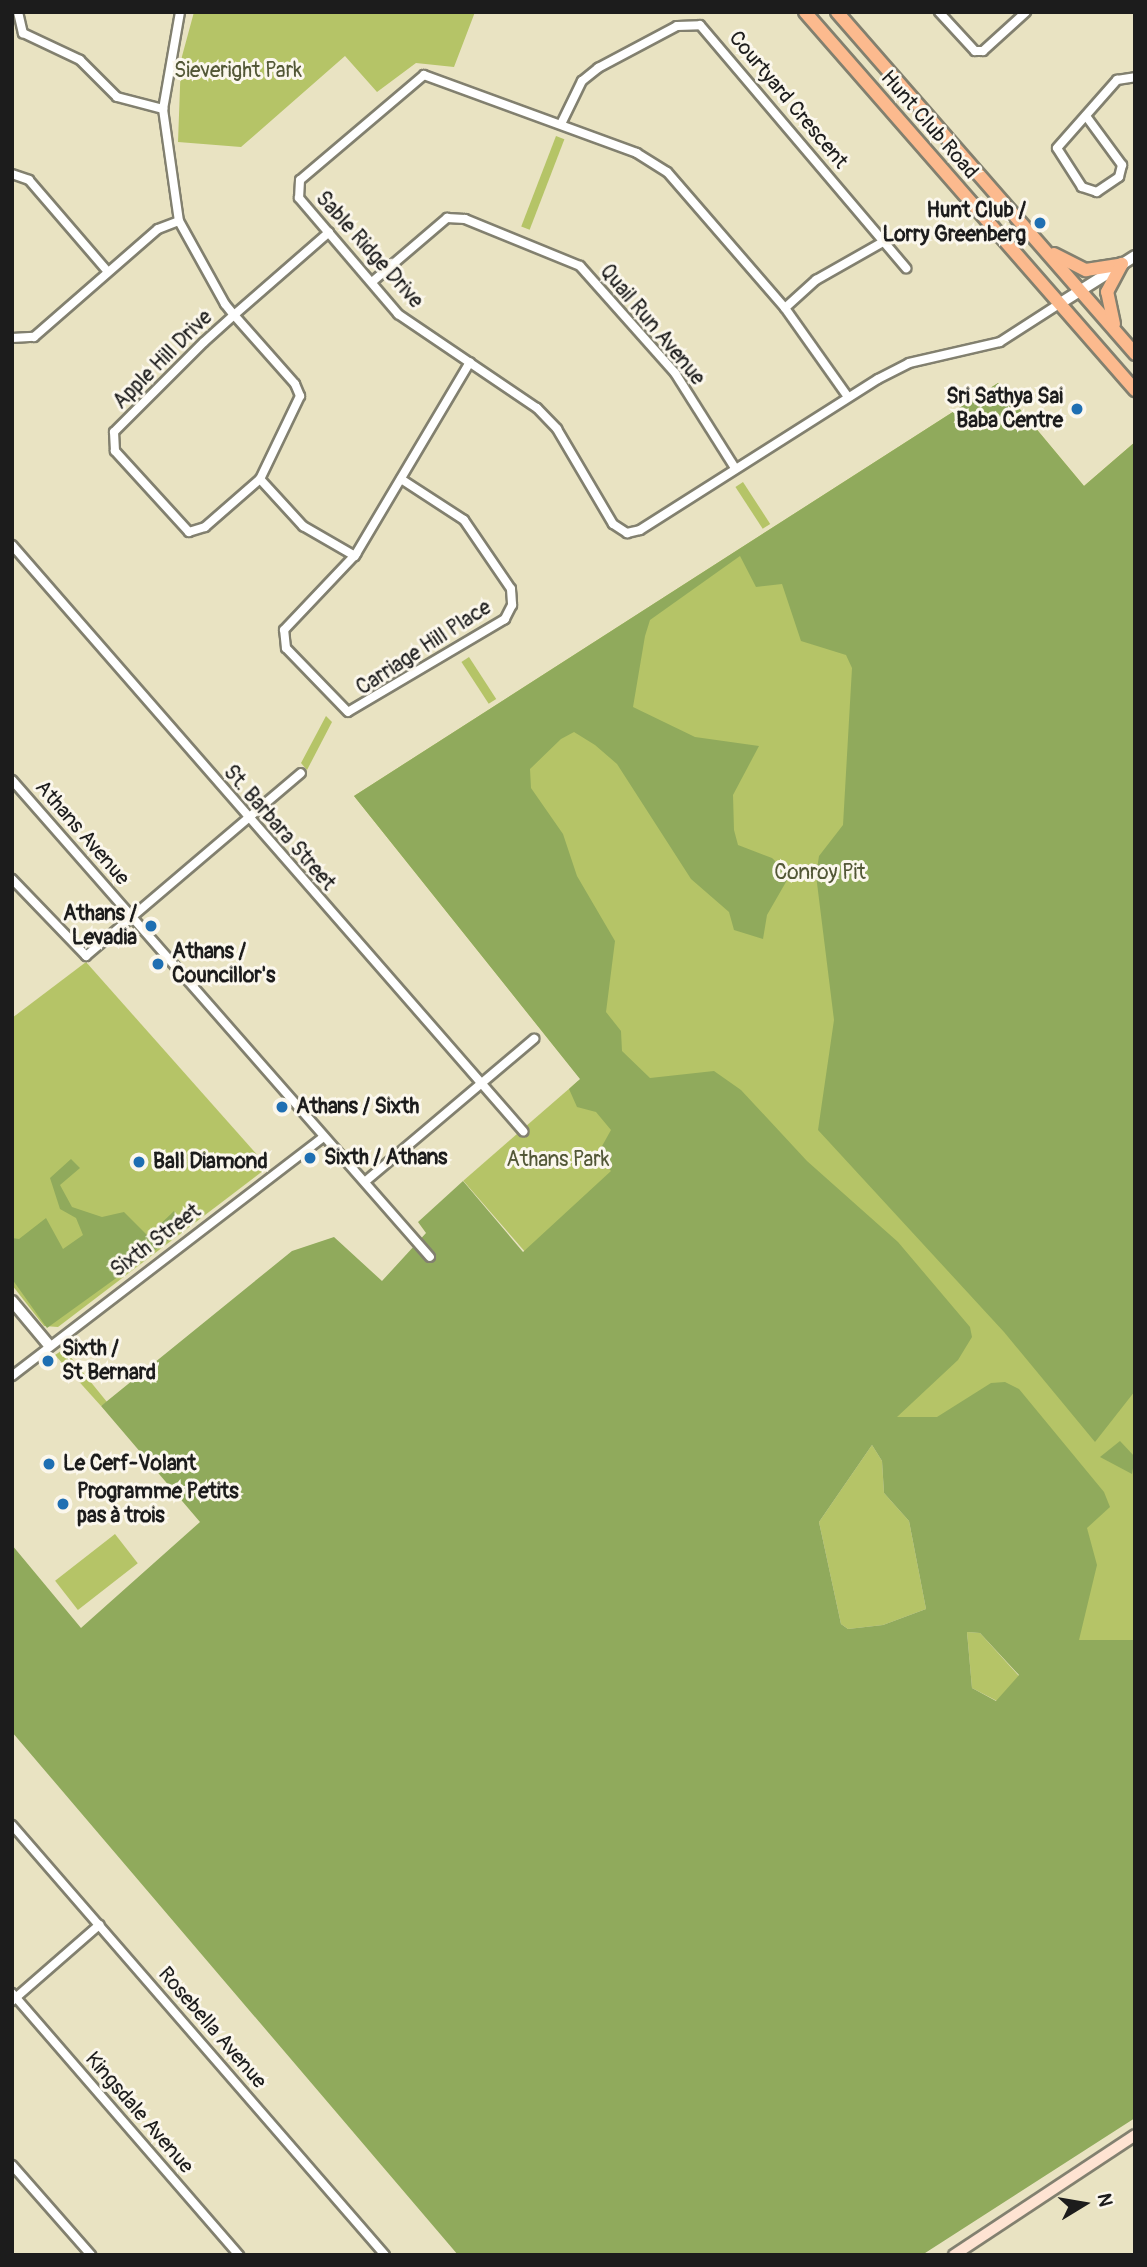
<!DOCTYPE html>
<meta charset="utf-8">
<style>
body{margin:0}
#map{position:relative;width:1147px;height:2267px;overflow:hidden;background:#e9e3c2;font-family:Pangolin,sans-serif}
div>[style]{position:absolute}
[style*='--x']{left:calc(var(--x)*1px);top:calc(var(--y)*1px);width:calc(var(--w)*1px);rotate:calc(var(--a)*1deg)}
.green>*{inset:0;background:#b5c467;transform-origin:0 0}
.forest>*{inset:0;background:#90aa5c}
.roads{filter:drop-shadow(2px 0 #82806f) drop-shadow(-2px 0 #82806f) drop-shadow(0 2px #82806f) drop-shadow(0 -2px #82806f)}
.minor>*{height:8px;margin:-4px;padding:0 4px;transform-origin:4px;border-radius:4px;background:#fff}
.tertiary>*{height:10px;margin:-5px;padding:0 5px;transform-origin:5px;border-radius:5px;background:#fff}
.secondary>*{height:10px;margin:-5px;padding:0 5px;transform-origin:5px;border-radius:5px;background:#fee3d2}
.primary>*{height:12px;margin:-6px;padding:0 6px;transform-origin:6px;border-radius:6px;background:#fcba8e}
.dots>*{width:19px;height:19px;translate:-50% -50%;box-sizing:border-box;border:4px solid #fbf7ec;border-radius:50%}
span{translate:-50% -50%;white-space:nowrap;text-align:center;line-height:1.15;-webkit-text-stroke:6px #fbf7ec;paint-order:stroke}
.park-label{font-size:21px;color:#525736}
.street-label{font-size:21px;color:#1c1c1c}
.poi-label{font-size:21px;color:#1c1c1c;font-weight:700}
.right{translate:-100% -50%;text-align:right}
.left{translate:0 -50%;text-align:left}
.frame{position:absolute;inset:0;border:14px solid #1c1c1c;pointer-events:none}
.north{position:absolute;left:1049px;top:2169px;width:70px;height:70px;-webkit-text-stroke:5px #fbf7ec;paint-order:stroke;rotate:79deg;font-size:19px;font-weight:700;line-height:28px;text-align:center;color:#1c1c1c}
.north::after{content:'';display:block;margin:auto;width:24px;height:32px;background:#1c1c1c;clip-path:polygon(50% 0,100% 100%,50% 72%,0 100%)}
</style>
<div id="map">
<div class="green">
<div style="clip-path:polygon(194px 12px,475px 12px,454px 67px,416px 63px,377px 92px,345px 56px,241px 147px,178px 142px,181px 60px)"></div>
<div style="left:556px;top:136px;width:9px;height:97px;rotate:21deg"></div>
<div style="clip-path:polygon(998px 383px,1084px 486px,1135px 442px,1135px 1718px,598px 1101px,354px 796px)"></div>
<div style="left:743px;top:482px;width:50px;height:9px;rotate:57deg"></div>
<div style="left:469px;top:657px;width:50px;height:9px;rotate:57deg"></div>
<div style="clip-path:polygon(326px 716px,332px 722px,307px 770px,301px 763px)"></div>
<div style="clip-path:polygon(86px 962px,268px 1167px,58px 1327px,44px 1326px,12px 1285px,12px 1018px)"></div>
<div style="left:578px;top:1081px;width:95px;height:152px;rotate:49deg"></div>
<div style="clip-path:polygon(64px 1349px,107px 1402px,101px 1406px,55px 1355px)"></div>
<div style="clip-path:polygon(872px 1445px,882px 1461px,884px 1493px,909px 1521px,926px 1609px,883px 1625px,848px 1629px,841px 1624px,819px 1522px)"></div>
<div style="left:115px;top:1534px;width:37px;height:76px;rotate:52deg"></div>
<div style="clip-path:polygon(967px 1632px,980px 1633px,1019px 1676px,997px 1701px,972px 1688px)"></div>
</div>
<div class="forest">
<div style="clip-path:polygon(evenodd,998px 383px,1084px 486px,1135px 442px,1135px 1391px,1095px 1442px,1004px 1332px,818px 1130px,834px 1020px,816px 875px,819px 856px,843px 825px,852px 668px,846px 655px,801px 641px,782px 584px,756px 587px,740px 556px,650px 620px,645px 636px,633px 707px,695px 737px,759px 746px,733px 795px,734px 830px,738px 845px,772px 858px,790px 875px,767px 915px,763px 939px,734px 930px,729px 912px,691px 879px,617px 764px,595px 745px,574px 732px,561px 739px,530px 769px,531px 788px,563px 834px,577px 876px,615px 941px,606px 1012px,621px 1031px,622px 1051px,650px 1078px,714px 1071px,741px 1090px,807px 1161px,898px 1242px,970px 1327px,972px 1337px,958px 1360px,897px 1417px,937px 1417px,991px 1383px,1005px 1382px,1019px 1389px,1104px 1492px,1110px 1507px,1087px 1528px,1097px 1565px,1079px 1640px,1135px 1640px,1135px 2118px,922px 2255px,458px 2255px,12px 1732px,12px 1545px,81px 1628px,200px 1522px,101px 1406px,292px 1251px,334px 1237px,382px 1281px,426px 1233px,418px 1222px,463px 1181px,523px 1252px,611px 1171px,597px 1155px,611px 1130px,596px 1112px,577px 1107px,569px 1089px,580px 1079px,354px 796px,998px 383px,872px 1445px,882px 1461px,884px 1493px,909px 1521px,926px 1609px,883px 1625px,848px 1629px,841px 1624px,819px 1522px,872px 1445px,998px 383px,967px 1632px,980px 1633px,1019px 1675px,996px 1701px,972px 1688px,967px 1632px)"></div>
<div style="clip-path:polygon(71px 1159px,80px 1168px,60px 1185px,72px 1207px,102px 1217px,124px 1212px,148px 1236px,174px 1211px,179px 1220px,168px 1230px,169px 1240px,47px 1328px,12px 1279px,12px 1238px,19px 1239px,46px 1218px,63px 1249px,83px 1235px,76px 1218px,60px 1209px,50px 1178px)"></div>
<div style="clip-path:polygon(1120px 1441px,1135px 1457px,1132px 1474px,1100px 1457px)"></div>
</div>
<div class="roads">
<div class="minor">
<div style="--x:18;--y:12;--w:22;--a:77"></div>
<div style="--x:23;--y:33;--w:63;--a:25.3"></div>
<div style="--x:80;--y:60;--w:52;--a:45"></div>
<div style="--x:117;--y:97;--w:48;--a:14.6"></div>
<div style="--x:180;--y:12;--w:98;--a:99.9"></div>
<div style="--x:163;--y:109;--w:113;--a:81.9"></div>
<div style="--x:179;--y:221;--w:95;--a:61"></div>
<div style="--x:225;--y:304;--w:14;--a:51"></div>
<div style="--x:234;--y:315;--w:92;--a:48.5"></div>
<div style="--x:295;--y:384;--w:13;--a:67"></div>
<div style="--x:300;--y:396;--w:92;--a:115.7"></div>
<div style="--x:260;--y:479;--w:73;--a:138.9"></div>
<div style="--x:205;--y:527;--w:17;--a:163"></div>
<div style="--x:189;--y:532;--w:110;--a:-132.4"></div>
<div style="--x:115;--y:451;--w:19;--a:-93"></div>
<div style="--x:114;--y:432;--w:127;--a:-45"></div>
<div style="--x:204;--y:342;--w:40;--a:-42"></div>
<div style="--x:234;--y:315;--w:126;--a:-41.1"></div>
<div style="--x:939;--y:12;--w:53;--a:47.3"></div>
<div style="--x:975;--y:51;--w:8;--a:0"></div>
<div style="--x:983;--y:51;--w:58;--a:-42.2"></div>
<div style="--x:1086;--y:116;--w:61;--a:53.7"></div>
<div style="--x:1122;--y:165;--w:12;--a:104"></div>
<div style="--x:1119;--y:177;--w:27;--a:146"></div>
<div style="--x:1097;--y:192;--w:16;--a:-162"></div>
<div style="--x:1082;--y:187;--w:46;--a:-122.7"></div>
<div style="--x:1057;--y:148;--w:91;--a:-48.6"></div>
<div style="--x:1117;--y:80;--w:18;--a:-9"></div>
<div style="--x:561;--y:124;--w:48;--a:-64"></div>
<div style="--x:582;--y:81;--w:21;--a:-39"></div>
<div style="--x:598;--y:68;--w:89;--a:-28"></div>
<div style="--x:677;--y:26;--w:23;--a:-2"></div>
<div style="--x:700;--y:25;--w:319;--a:49.7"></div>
<div style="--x:12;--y:174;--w:18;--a:19"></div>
<div style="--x:29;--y:180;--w:121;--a:49.3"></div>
<div style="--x:372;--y:282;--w:99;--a:-40.5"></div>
<div style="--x:447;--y:218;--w:18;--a:3"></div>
<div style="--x:465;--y:219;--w:124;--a:22.2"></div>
<div style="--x:580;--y:266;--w:143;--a:48.4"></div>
<div style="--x:675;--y:373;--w:112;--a:57.7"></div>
<div style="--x:785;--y:308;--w:42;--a:-42.1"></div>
<div style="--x:816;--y:280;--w:79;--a:-29.5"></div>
<div style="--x:12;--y:338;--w:22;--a:-3"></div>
<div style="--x:34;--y:337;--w:164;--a:-41.1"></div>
<div style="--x:158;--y:229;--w:22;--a:-21"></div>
<div style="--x:848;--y:397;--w:109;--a:-125.3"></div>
<div style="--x:785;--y:308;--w:180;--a:-130.9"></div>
<div style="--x:667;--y:172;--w:36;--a:-148"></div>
<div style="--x:637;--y:153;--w:227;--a:-159.9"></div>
<div style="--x:424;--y:75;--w:162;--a:139.7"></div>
<div style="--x:300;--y:180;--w:18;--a:93"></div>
<div style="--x:299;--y:198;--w:153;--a:49.5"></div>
<div style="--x:398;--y:314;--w:168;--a:34.1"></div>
<div style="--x:537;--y:408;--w:29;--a:46"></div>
<div style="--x:557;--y:429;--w:110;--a:59.5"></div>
<div style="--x:613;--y:524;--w:17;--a:33"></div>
<div style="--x:627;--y:533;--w:13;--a:-13"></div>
<div style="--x:640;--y:530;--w:282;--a:-32.4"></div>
<div style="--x:878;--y:379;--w:35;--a:-27"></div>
<div style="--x:909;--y:363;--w:93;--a:-13"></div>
<div style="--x:1000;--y:342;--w:70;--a:-32.8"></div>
<div style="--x:260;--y:479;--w:64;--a:47.5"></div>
<div style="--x:303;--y:526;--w:60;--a:30"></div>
<div style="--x:401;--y:479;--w:75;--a:33.1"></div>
<div style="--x:464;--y:520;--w:83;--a:55.7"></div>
<div style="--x:511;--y:589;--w:16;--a:86"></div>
<div style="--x:512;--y:605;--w:16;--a:117"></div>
<div style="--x:505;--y:619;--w:182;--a:149.4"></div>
<div style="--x:348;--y:712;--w:89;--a:-134.1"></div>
<div style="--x:286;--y:648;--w:18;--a:-96"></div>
<div style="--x:284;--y:630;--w:105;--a:-46.5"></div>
<div style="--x:356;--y:554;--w:223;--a:-59.3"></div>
<div style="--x:12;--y:545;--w:778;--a:48.91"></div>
<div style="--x:12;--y:780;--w:634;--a:48.77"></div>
<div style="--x:12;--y:879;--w:107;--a:46.1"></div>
<div style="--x:86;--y:956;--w:282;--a:-40.4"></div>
<div style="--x:367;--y:1180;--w:219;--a:-40.2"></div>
<div style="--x:12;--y:1376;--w:392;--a:-37.5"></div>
<div style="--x:12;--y:1825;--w:569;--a:49.06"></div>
<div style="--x:12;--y:1993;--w:347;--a:49.1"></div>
<div style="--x:12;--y:2001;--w:116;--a:-41.1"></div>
<div style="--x:12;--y:2165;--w:120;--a:48.7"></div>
</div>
<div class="tertiary">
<div style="--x:1059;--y:304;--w:90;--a:-32.3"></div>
<div style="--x:12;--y:1301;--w:56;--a:50.1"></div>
</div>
<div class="secondary">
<div style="--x:954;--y:2255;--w:217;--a:-33.5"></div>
</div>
<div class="primary">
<div style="--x:805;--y:12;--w:502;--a:48.88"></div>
<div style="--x:837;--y:12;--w:454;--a:48.9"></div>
<div style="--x:1054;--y:254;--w:36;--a:27"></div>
<div style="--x:1086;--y:270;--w:36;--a:-9"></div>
<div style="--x:1114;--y:324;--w:33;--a:-102"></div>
<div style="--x:1107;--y:292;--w:32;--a:-62"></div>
</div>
</div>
<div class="dots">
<div style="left:1040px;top:223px;background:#1f6fb2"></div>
<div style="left:1077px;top:409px;background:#1f6fb2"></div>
<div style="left:151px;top:926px;background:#1f6fb2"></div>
<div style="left:158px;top:964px;background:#1f6fb2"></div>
<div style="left:282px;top:1107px;background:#1f6fb2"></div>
<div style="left:310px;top:1158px;background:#1f6fb2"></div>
<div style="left:139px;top:1162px;background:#1f6fb2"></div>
<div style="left:48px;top:1361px;background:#1f6fb2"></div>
<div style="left:49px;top:1464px;background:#1f6fb2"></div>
<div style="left:63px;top:1504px;background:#1f6fb2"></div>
</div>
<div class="park-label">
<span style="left:238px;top:71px">Sieveright Park</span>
<span style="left:820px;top:873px">Conroy Pit</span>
<span style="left:558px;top:1160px">Athans Park</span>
</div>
<div class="street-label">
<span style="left:788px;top:100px;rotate:50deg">Courtyard Crescent</span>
<span style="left:929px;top:125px;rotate:49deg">Hunt Club Road</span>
<span style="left:369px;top:250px;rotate:48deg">Sable Ridge Drive</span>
<span style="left:652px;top:325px;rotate:50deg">Quail Run Avenue</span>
<span style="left:163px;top:360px;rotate:-45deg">Apple Hill Drive</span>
<span style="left:424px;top:648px;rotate:-33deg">Carriage Hill Place</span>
<span style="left:279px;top:828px;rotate:49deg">St. Barbara Street</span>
<span style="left:82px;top:833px;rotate:49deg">Athans Avenue</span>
<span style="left:156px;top:1241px;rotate:-37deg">Sixth Street</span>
<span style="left:212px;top:2028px;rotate:49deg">Rosebella Avenue</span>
<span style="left:139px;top:2113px;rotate:49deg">Kingsdale Avenue</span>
</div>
<div class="poi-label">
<span class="right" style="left:1026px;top:223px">Hunt Club /<br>Lorry Greenberg</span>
<span class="right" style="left:1063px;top:409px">Sri Sathya Sai<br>Baba Centre</span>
<span class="right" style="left:137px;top:926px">Athans /<br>Levadia</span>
<span class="left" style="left:172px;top:964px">Athans /<br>Councillor's</span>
<span class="left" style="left:296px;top:1107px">Athans / Sixth</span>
<span class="left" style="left:324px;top:1158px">Sixth / Athans</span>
<span class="left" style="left:153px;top:1162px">Ball Diamond</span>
<span class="left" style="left:62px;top:1361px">Sixth /<br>St Bernard</span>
<span class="left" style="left:63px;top:1464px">Le Cerf-Volant</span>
<span class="left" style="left:77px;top:1504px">Programme Petits<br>pas à trois</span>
</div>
<div class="frame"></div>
<div class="north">N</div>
</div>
